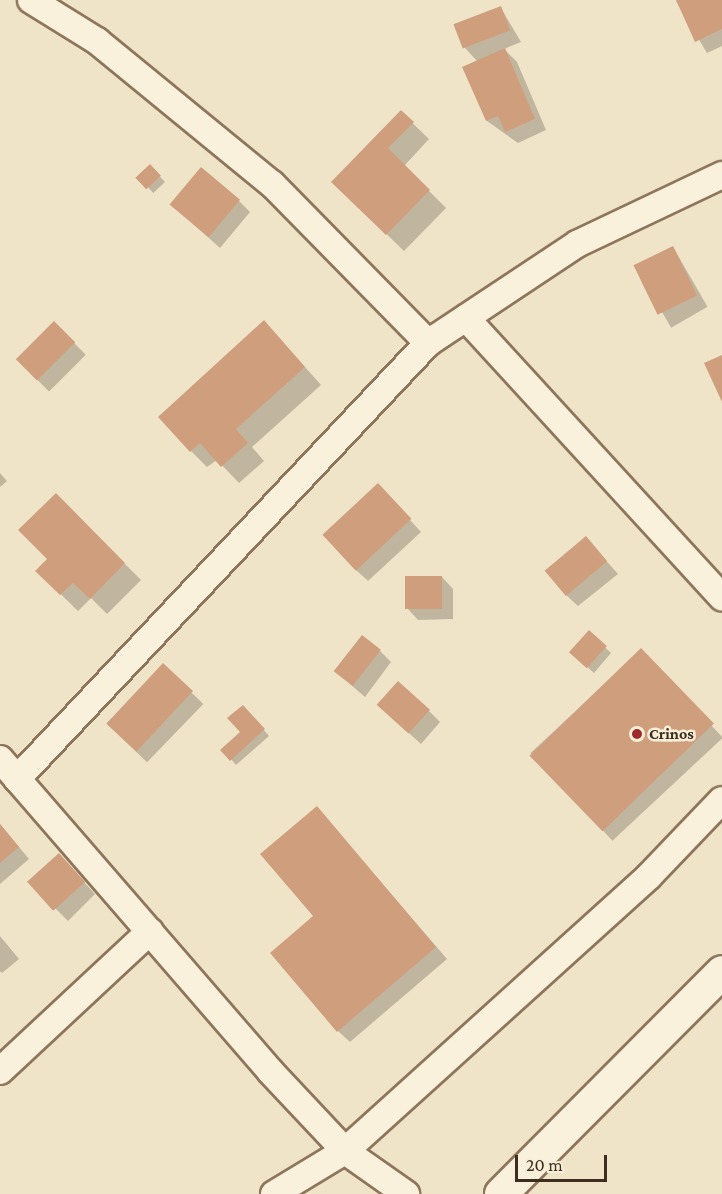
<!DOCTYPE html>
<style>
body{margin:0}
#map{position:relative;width:722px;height:1194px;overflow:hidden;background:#f0e4c8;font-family:"Crimson Pro",serif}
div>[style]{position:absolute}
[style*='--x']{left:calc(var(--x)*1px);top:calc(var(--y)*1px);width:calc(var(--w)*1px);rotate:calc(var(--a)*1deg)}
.shadow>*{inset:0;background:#0003;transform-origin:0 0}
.building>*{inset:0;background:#cf9f7d;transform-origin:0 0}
.roads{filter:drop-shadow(2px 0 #8d765c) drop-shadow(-2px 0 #8d765c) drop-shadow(0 2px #8d765c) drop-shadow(0 -2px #8d765c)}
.minor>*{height:26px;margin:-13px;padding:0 13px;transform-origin:13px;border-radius:13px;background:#faf1dc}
.tertiary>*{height:32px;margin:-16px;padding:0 16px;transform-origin:16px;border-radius:16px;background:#faf1dc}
.dots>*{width:16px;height:16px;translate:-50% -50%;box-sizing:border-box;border:3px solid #f7eed8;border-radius:50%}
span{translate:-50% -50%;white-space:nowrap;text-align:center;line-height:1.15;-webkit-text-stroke:5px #f7eed8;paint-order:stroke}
.poi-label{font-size:16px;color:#3d2e20;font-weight:700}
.left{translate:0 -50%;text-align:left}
.scale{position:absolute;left:515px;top:1155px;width:92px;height:27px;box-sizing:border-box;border:3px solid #3d2e20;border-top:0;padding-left:8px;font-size:18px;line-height:21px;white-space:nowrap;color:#3d2e20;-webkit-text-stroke:4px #f7eed8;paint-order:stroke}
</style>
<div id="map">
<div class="shadow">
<div style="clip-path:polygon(722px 0,722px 46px,707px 53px,676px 1px)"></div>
<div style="clip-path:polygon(501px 8px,521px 42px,504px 49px,517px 62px,546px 130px,518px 143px,487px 121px,478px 62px,465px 48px,456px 26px)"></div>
<div style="clip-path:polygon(401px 112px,429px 139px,404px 166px,446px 208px,404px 251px,333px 182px)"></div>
<div style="left:150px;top:166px;width:22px;height:16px;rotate:47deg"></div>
<div style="clip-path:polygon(239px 201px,250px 212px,220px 248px,171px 204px)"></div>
<div style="left:673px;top:247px;width:69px;height:42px;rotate:60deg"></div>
<div style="left:54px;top:323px;width:45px;height:52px;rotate:45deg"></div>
<div style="clip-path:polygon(280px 339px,321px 385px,252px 447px,264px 461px,239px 483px,217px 460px,207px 467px,191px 451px)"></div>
<div style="clip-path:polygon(0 473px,7px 481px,0 487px)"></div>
<div style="clip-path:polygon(56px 495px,141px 580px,107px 614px,91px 598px,78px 611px,37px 571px,50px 559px)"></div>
<div style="clip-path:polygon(389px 497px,421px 532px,368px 581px,356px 570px)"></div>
<div style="clip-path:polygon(586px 538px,618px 574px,578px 606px,566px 595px)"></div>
<div style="clip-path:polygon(442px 577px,453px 589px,453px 619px,418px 620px,407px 608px)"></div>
<div style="clip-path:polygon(589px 632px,611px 653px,594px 673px,577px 658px)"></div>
<div style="left:641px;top:650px;width:120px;height:151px;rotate:47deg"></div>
<div style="clip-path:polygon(380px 651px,391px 662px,365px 697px,336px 672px)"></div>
<div style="left:163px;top:665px;width:56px;height:81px;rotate:44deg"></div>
<div style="clip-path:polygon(429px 711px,440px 722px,421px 744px,391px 717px)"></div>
<div style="clip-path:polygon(248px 712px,269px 736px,236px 765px,223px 750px,242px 733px)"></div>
<div style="clip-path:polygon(317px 808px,447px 959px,350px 1042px,338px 1031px)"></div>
<div style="clip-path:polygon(0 824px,29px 859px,0 884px)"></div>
<div style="clip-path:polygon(70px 867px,95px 894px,68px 921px,31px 884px)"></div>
<div style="clip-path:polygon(0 936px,19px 959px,2px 973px,0 971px)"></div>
</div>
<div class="building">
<div style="clip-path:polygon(676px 0,722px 0,722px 29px,695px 42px)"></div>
<div style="left:501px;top:6px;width:26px;height:51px;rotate:69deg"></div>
<div style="clip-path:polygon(505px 48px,535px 119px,505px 132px,498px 116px,486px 121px,462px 67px)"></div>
<div style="clip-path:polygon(401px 110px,414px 122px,388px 148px,430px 190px,386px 235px,331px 182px)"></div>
<div style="left:150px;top:164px;width:16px;height:20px;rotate:47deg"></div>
<div style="left:201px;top:167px;width:51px;height:49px;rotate:40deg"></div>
<div style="left:673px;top:246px;width:55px;height:44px;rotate:64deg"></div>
<div style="clip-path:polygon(264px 320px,305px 367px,236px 429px,248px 443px,221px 467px,200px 443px,190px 452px,158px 417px)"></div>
<div style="left:54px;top:321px;width:30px;height:54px;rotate:45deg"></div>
<div style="clip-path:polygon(722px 355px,722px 402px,704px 363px)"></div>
<div style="left:378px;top:483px;width:49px;height:76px;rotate:47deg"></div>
<div style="clip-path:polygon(56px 493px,125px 563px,90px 599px,73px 583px,60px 595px,35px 571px,47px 559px,18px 530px)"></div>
<div style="left:586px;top:536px;width:33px;height:54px;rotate:50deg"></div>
<div style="left:405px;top:576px;width:37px;height:33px"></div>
<div style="left:589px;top:630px;width:24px;height:30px;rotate:42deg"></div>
<div style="left:362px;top:635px;width:24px;height:46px;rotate:38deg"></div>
<div style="left:641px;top:648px;width:105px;height:155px;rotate:46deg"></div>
<div style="left:163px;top:663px;width:41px;height:83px;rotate:43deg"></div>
<div style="left:398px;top:681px;width:43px;height:32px;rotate:42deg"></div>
<div style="clip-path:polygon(243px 705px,265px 729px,230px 761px,220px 750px,240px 732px,227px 718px)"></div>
<div style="clip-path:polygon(317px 806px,436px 947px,337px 1032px,270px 953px,313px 916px,260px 854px)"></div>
<div style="clip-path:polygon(0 824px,19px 847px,0 863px)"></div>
<div style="left:59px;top:853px;width:39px;height:43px;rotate:48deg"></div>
</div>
<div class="roads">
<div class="minor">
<div style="--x:31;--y:0;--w:78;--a:31.8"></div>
<div style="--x:97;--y:41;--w:226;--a:39.3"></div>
<div style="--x:272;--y:184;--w:223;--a:45.5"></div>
<div style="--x:466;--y:318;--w:379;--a:47.5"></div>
<div style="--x:0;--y:759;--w:413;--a:49.1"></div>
<div style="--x:270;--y:1071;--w:110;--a:46.8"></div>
<div style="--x:345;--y:1151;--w:75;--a:35.2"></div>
<div style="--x:17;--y:779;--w:599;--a:-46.69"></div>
<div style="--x:428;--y:343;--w:179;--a:-33.6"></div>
<div style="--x:577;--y:244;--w:161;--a:-25.4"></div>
<div style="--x:0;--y:1071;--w:205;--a:-43"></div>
<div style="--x:274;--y:1194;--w:83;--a:-31.2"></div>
<div style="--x:345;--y:1151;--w:410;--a:-42.1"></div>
<div style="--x:649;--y:876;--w:105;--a:-46.2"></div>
</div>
<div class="tertiary">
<div style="--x:501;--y:1194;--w:313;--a:-45.1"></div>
</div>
</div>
<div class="dots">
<div style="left:637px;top:734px;background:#9e2a2b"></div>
</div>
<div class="poi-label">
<span class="left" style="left:649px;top:734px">Crinos</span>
</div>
<div class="scale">20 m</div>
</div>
